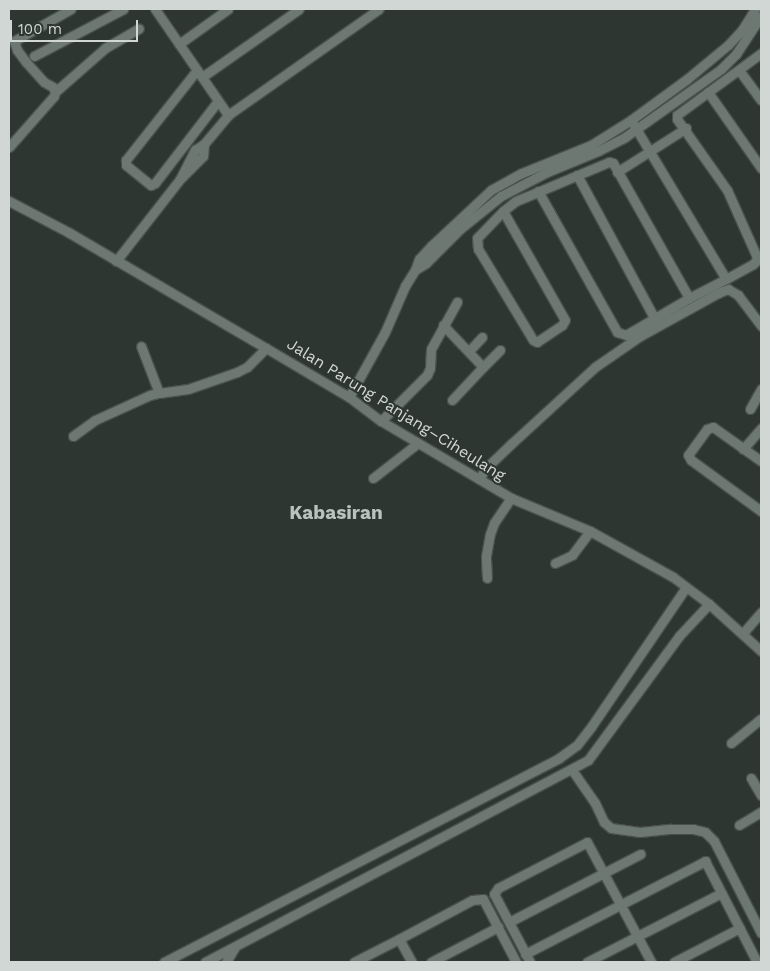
<!DOCTYPE html>
<meta charset="utf-8">
<style>
body{margin:0}
#map{position:relative;width:770px;height:971px;overflow:hidden;background:#2d3631;font-family:"Work Sans",sans-serif}
div>[style]{position:absolute}
[style*='--x']{left:calc(var(--x)*1px);top:calc(var(--y)*1px);width:calc(var(--w)*1px);rotate:calc(var(--a)*1deg)}
.roads{filter:drop-shadow(1px 0 #4a514d) drop-shadow(-1px 0 #4a514d) drop-shadow(0 1px #4a514d) drop-shadow(0 -1px #4a514d)}
.minor>*{height:9px;margin:-4.5px;padding:0 4.5px;transform-origin:4.5px;border-radius:4.5px;background:#6e7873}
span{translate:-50% -50%;white-space:nowrap;text-align:center;line-height:1.15;-webkit-text-stroke:4px #2d3631;paint-order:stroke}
.street-label{font-size:16px;color:#d1d7d4}
.quarter-label{font-size:19px;color:#b8c3bd;font-weight:700}
.frame{position:absolute;inset:0;border:10px solid #d1d7d4;pointer-events:none}
.scale{position:absolute;left:10px;top:20px;width:128px;height:22px;box-sizing:border-box;border:2px solid #d1d7d4;border-top:0;padding-left:6px;font-size:15px;line-height:18px;white-space:nowrap;color:#d1d7d4;-webkit-text-stroke:4px #2d3631;paint-order:stroke}
</style>
<div id="map">
<div class="roads">
<div class="minor">
<div style="--x:155;--y:9;--w:129;--a:55.4"></div>
<div style="--x:179;--y:44;--w:60;--a:-35.5"></div>
<div style="--x:34;--y:56;--w:101;--a:-27.8"></div>
<div style="--x:197;--y:70;--w:115;--a:128.3"></div>
<div style="--x:126;--y:160;--w:5;--a:90"></div>
<div style="--x:126;--y:165;--w:32;--a:39"></div>
<div style="--x:151;--y:185;--w:4;--a:-27"></div>
<div style="--x:155;--y:183;--w:103;--a:-52.5"></div>
<div style="--x:739;--y:70;--w:37;--a:54"></div>
<div style="--x:202;--y:77;--w:118;--a:-35"></div>
<div style="--x:55;--y:92;--w:67;--a:-41.3"></div>
<div style="--x:105;--y:48;--w:39;--a:-30"></div>
<div style="--x:708;--y:92;--w:93;--a:55.1"></div>
<div style="--x:9;--y:147;--w:68;--a:-48.6"></div>
<div style="--x:54;--y:96;--w:4;--a:-76"></div>
<div style="--x:55;--y:92;--w:5;--a:-112"></div>
<div style="--x:53;--y:87;--w:10;--a:-151"></div>
<div style="--x:44;--y:82;--w:27;--a:-132"></div>
<div style="--x:26;--y:62;--w:15;--a:-127"></div>
<div style="--x:17;--y:50;--w:9;--a:-108"></div>
<div style="--x:14;--y:41;--w:65;--a:-29.3"></div>
<div style="--x:617;--y:172;--w:82;--a:-32.5"></div>
<div style="--x:577;--y:175;--w:164;--a:61.6"></div>
<div style="--x:182;--y:177;--w:30;--a:-45"></div>
<div style="--x:203;--y:156;--w:12;--a:-85"></div>
<div style="--x:538;--y:191;--w:162;--a:60.7"></div>
<div style="--x:617;--y:332;--w:9;--a:18"></div>
<div style="--x:626;--y:335;--w:73;--a:-30.4"></div>
<div style="--x:9;--y:201;--w:67;--a:27.7"></div>
<div style="--x:68;--y:232;--w:229;--a:30.4"></div>
<div style="--x:266;--y:348;--w:96;--a:30.6"></div>
<div style="--x:349;--y:397;--w:40;--a:37"></div>
<div style="--x:381;--y:421;--w:151;--a:30.6"></div>
<div style="--x:511;--y:498;--w:86;--a:22.7"></div>
<div style="--x:590;--y:531;--w:95;--a:29"></div>
<div style="--x:673;--y:577;--w:45;--a:36.9"></div>
<div style="--x:709;--y:604;--w:70;--a:42.1"></div>
<div style="--x:503;--y:211;--w:125;--a:60.4"></div>
<div style="--x:565;--y:320;--w:6;--a:121"></div>
<div style="--x:562;--y:325;--w:30;--a:146"></div>
<div style="--x:537;--y:342;--w:4;--a:-153"></div>
<div style="--x:533;--y:340;--w:106;--a:-121.1"></div>
<div style="--x:478;--y:249;--w:11;--a:-95"></div>
<div style="--x:477;--y:238;--w:37;--a:-46"></div>
<div style="--x:503;--y:211;--w:16;--a:-38"></div>
<div style="--x:516;--y:201;--w:101;--a:-22.8"></div>
<div style="--x:609;--y:162;--w:4;--a:14"></div>
<div style="--x:613;--y:163;--w:155;--a:60.6"></div>
<div style="--x:689;--y:298;--w:42;--a:-27.2"></div>
<div style="--x:726;--y:279;--w:185;--a:-120.9"></div>
<div style="--x:116;--y:261;--w:104;--a:-52"></div>
<div style="--x:180;--y:179;--w:33;--a:-63"></div>
<div style="--x:195;--y:150;--w:11;--a:-34"></div>
<div style="--x:204;--y:144;--w:38;--a:-50"></div>
<div style="--x:228;--y:115;--w:184;--a:-35.1"></div>
<div style="--x:415;--y:270;--w:12;--a:-70"></div>
<div style="--x:419;--y:259;--w:18;--a:-47"></div>
<div style="--x:431;--y:246;--w:82;--a:-43"></div>
<div style="--x:491;--y:190;--w:35;--a:-29"></div>
<div style="--x:522;--y:173;--w:74;--a:-22.1"></div>
<div style="--x:591;--y:145;--w:47;--a:-32"></div>
<div style="--x:631;--y:120;--w:69;--a:-36.2"></div>
<div style="--x:687;--y:79;--w:53;--a:-39.7"></div>
<div style="--x:728;--y:45;--w:21;--a:-47"></div>
<div style="--x:742;--y:30;--w:25;--a:-58"></div>
<div style="--x:726;--y:279;--w:31;--a:-29"></div>
<div style="--x:753;--y:264;--w:6;--a:-45"></div>
<div style="--x:757;--y:260;--w:5;--a:-101"></div>
<div style="--x:756;--y:255;--w:71;--a:-114"></div>
<div style="--x:727;--y:190;--w:87;--a:-125.2"></div>
<div style="--x:677;--y:119;--w:4;--a:-90"></div>
<div style="--x:677;--y:115;--w:104;--a:-36.4"></div>
<div style="--x:443;--y:325;--w:58;--a:46.4"></div>
<div style="--x:483;--y:367;--w:24;--a:-45"></div>
<div style="--x:469;--y:351;--w:19;--a:-47"></div>
<div style="--x:159;--y:393;--w:29;--a:-8"></div>
<div style="--x:188;--y:389;--w:52;--a:-19.1"></div>
<div style="--x:237;--y:372;--w:11;--a:-27"></div>
<div style="--x:247;--y:367;--w:27;--a:-45"></div>
<div style="--x:349;--y:397;--w:74;--a:-61"></div>
<div style="--x:385;--y:332;--w:50;--a:-66.5"></div>
<div style="--x:405;--y:286;--w:19;--a:-58"></div>
<div style="--x:415;--y:270;--w:13;--a:-32"></div>
<div style="--x:426;--y:263;--w:48;--a:-45"></div>
<div style="--x:460;--y:229;--w:53;--a:-38.8"></div>
<div style="--x:501;--y:196;--w:52;--a:-27.6"></div>
<div style="--x:547;--y:172;--w:55;--a:-22.4"></div>
<div style="--x:598;--y:151;--w:30;--a:-27"></div>
<div style="--x:625;--y:137;--w:118;--a:-35.3"></div>
<div style="--x:721;--y:69;--w:21;--a:-45"></div>
<div style="--x:736;--y:54;--w:45;--a:-56.7"></div>
<div style="--x:452;--y:400;--w:45;--a:-46.8"></div>
<div style="--x:750;--y:409;--w:23;--a:-61"></div>
<div style="--x:381;--y:421;--w:65;--a:-45"></div>
<div style="--x:427;--y:375;--w:8;--a:-67"></div>
<div style="--x:430;--y:368;--w:19;--a:-87"></div>
<div style="--x:431;--y:349;--w:54;--a:-61"></div>
<div style="--x:73;--y:436;--w:27;--a:-36"></div>
<div style="--x:95;--y:420;--w:60;--a:-24.4"></div>
<div style="--x:150;--y:395;--w:9;--a:-13"></div>
<div style="--x:159;--y:393;--w:50;--a:-111"></div>
<div style="--x:743;--y:449;--w:28;--a:-49"></div>
<div style="--x:761;--y:461;--w:59;--a:-144.7"></div>
<div style="--x:713;--y:427;--w:6;--a:162"></div>
<div style="--x:707;--y:429;--w:32;--a:126"></div>
<div style="--x:688;--y:455;--w:6;--a:59"></div>
<div style="--x:691;--y:460;--w:87;--a:36.1"></div>
<div style="--x:373;--y:478;--w:57;--a:-37.9"></div>
<div style="--x:479;--y:479;--w:13;--a:-58"></div>
<div style="--x:486;--y:468;--w:35;--a:-44"></div>
<div style="--x:511;--y:444;--w:114;--a:-42.5"></div>
<div style="--x:595;--y:367;--w:55;--a:-34.6"></div>
<div style="--x:640;--y:336;--w:89;--a:-28.9"></div>
<div style="--x:718;--y:293;--w:11;--a:-22"></div>
<div style="--x:728;--y:289;--w:12;--a:31"></div>
<div style="--x:738;--y:295;--w:39;--a:53"></div>
<div style="--x:555;--y:563;--w:19;--a:-25"></div>
<div style="--x:572;--y:555;--w:30;--a:-53"></div>
<div style="--x:487;--y:578;--w:22;--a:-93"></div>
<div style="--x:486;--y:556;--w:22;--a:-80"></div>
<div style="--x:490;--y:534;--w:12;--a:-70"></div>
<div style="--x:494;--y:523;--w:30;--a:-56"></div>
<div style="--x:743;--y:633;--w:28;--a:-49"></div>
<div style="--x:731;--y:743;--w:38;--a:-39"></div>
<div style="--x:572;--y:770;--w:40;--a:55.1"></div>
<div style="--x:595;--y:803;--w:21;--a:65"></div>
<div style="--x:604;--y:822;--w:9;--a:41"></div>
<div style="--x:611;--y:828;--w:29;--a:8"></div>
<div style="--x:640;--y:832;--w:31;--a:-6"></div>
<div style="--x:671;--y:829;--w:22;--a:0"></div>
<div style="--x:693;--y:829;--w:12;--a:14"></div>
<div style="--x:705;--y:832;--w:13;--a:45"></div>
<div style="--x:714;--y:841;--w:103;--a:62.9"></div>
<div style="--x:751;--y:778;--w:20;--a:60"></div>
<div style="--x:739;--y:825;--w:26;--a:-31"></div>
<div style="--x:509;--y:922;--w:148;--a:-27.4"></div>
<div style="--x:399;--y:939;--w:83;--a:-28.1"></div>
<div style="--x:472;--y:900;--w:11;--a:-5"></div>
<div style="--x:483;--y:899;--w:71;--a:62.4"></div>
<div style="--x:525;--y:954;--w:203;--a:-27.3"></div>
<div style="--x:705;--y:861;--w:114;--a:62.8"></div>
<div style="--x:164;--y:962;--w:445;--a:-27.3"></div>
<div style="--x:559;--y:758;--w:22;--a:-36"></div>
<div style="--x:577;--y:745;--w:23;--a:-52"></div>
<div style="--x:591;--y:727;--w:169;--a:-55.8"></div>
<div style="--x:205;--y:962;--w:433;--a:-27.8"></div>
<div style="--x:588;--y:760;--w:154;--a:-53.7"></div>
<div style="--x:679;--y:636;--w:44;--a:-46.8"></div>
<div style="--x:226;--y:962;--w:17;--a:-59"></div>
<div style="--x:354;--y:962;--w:51;--a:-27.1"></div>
<div style="--x:399;--y:939;--w:26;--a:61"></div>
<div style="--x:431;--y:962;--w:76;--a:-27.6"></div>
<div style="--x:530;--y:962;--w:77;--a:-117.9"></div>
<div style="--x:494;--y:894;--w:7;--a:-56"></div>
<div style="--x:498;--y:888;--w:100;--a:-27.3"></div>
<div style="--x:587;--y:842;--w:136;--a:61.9"></div>
<div style="--x:587;--y:962;--w:151;--a:-27.2"></div>
<div style="--x:674;--y:962;--w:74;--a:-27.3"></div>
</div>
</div>
<div class="street-label">
<span style="left:396px;top:410px;rotate:32deg">Jalan Parung Panjang–Ciheulang</span>
</div>
<div class="quarter-label">
<span style="left:336px;top:513px">Kabasiran</span>
</div>
<div class="frame"></div>
<div class="scale">100 m</div>
</div>
